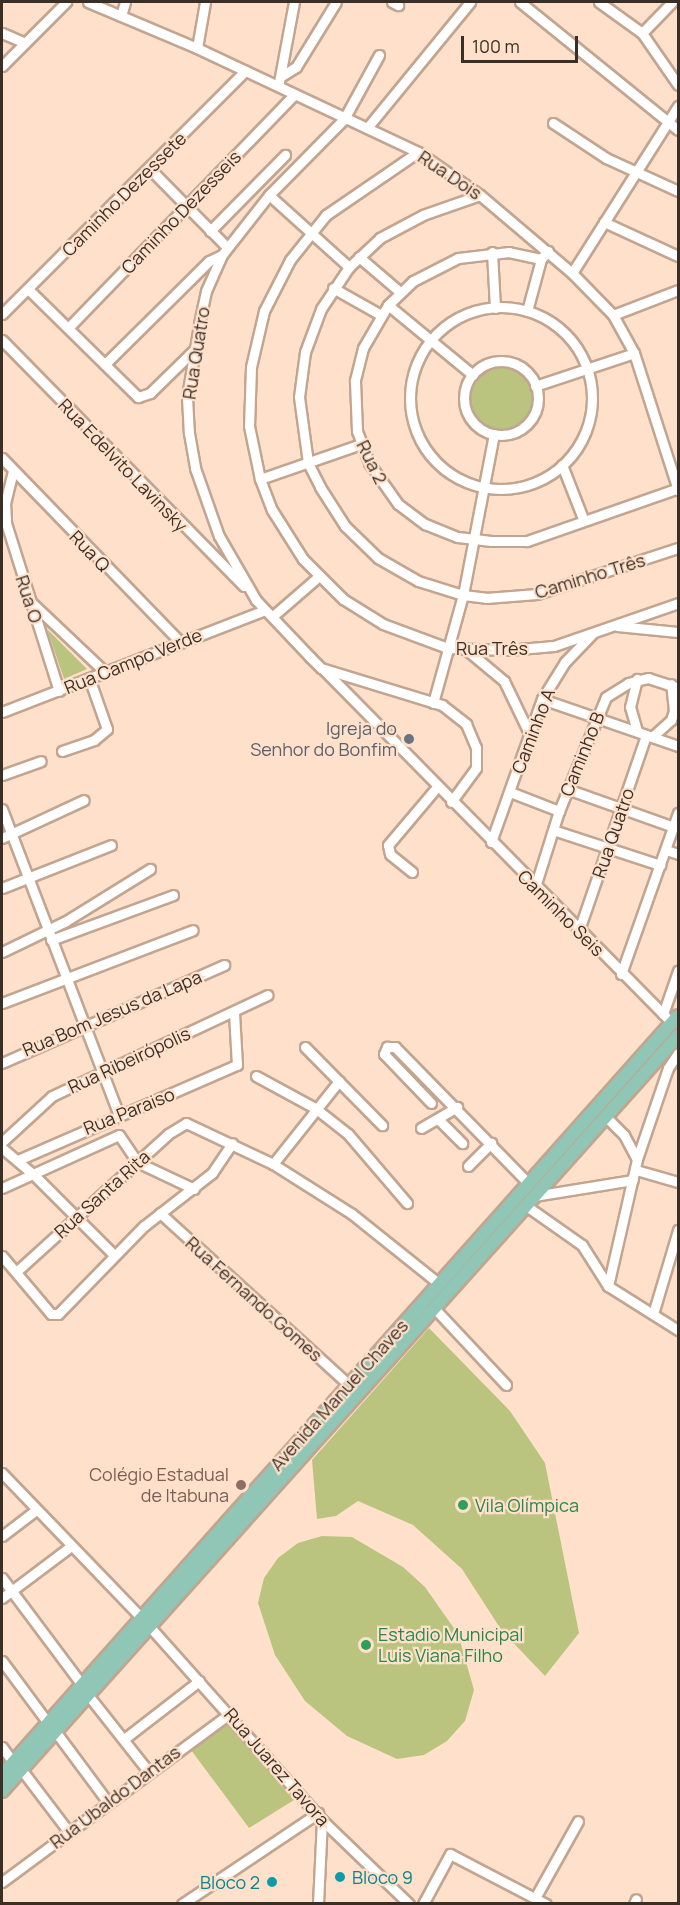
<!DOCTYPE html>
<meta charset="utf-8">
<style>
body{margin:0}
#map{position:relative;width:680px;height:1905px;overflow:hidden;background:#ffe1cb;font-family:Manrope,sans-serif}
div>[style]{position:absolute}
[style*='--x']{left:calc(var(--x)*1px);top:calc(var(--y)*1px);width:calc(var(--w)*1px);rotate:calc(var(--a)*1deg)}
.green>*{inset:0;background:#bac47e}
.round{border-radius:50%}
.roads{filter:drop-shadow(2px 0 #c2a591) drop-shadow(-2px 0 #c2a591) drop-shadow(0 2px #c2a591) drop-shadow(0 -2px #c2a591)}
.minor>*{height:9px;margin:-4.5px;padding:0 4.5px;transform-origin:4.5px;border-radius:4.5px;background:#fff}
.minor>.ring{margin:-4.5px;padding:0;box-sizing:content-box;background:none;border:9px solid #fff;border-radius:50%}
.major>*{height:12px;margin:-6px;padding:0 6px;transform-origin:6px;border-radius:6px;background:#8fc6b6}
.dots>*{width:16px;height:16px;translate:-50% -50%;box-sizing:border-box;border:3px solid #ffe1cb;border-radius:50%}
span{translate:-50% -50%;white-space:nowrap;text-align:center;line-height:1.15;-webkit-text-stroke:4.5px #ffe1cb;paint-order:stroke}
.street-label{font-size:18px;color:#3a2f26}
.worship-label{font-size:18px;color:#5b616d}
.right{translate:-100% -50%;text-align:right}
.education-label{font-size:18px;color:#785e54}
.leisure-label{font-size:18px;color:#27864d}
.left{translate:0 -50%;text-align:left}
.culture-label{font-size:18px;color:#0d838f}
.frame{position:absolute;inset:0;border:3px solid #3a2f26;pointer-events:none}
.scale{position:absolute;left:461px;top:36px;width:117px;height:27px;box-sizing:border-box;border:3px solid #3a2f26;border-top:0;padding-left:8px;font-size:18px;line-height:21px;white-space:nowrap;color:#3a2f26;-webkit-text-stroke:4px #ffe1cb;paint-order:stroke}
</style>
<div id="map">
<div class="green">
<div class="round" style="left:469px;top:366px;width:64px;height:64px"></div>
<div style="clip-path:polygon(47px 629px,87px 669px,64px 679px)"></div>
<div style="clip-path:polygon(429px 1328px,510px 1411px,545px 1463px,579px 1633px,545px 1676px,502px 1631px,462px 1569px,413px 1525px,358px 1501px,336px 1516px,317px 1519px,312px 1460px)"></div>
<div style="clip-path:polygon(322px 1536px,352px 1537px,403px 1567px,425px 1587px,458px 1634px,474px 1690px,465px 1721px,447px 1741px,424px 1755px,397px 1759px,347px 1736px,305px 1701px,275px 1655px,258px 1603px,264px 1578px,278px 1558px,298px 1543px)"></div>
<div style="clip-path:polygon(226px 1722px,294px 1800px,249px 1828px,191px 1750px)"></div>
</div>
<div class="roads">
<div class="minor">
<div style="--x:88;--y:2;--w:118;--a:22.9"></div>
<div style="--x:197;--y:48;--w:244;--a:25.2"></div>
<div style="--x:418;--y:152;--w:75;--a:34.7"></div>
<div style="--x:480;--y:195;--w:121;--a:40.3"></div>
<div style="--x:572;--y:273;--w:59;--a:45.7"></div>
<div style="--x:613;--y:315;--w:43;--a:61.1"></div>
<div style="--x:634;--y:353;--w:144;--a:72.2"></div>
<div style="--x:392;--y:2;--w:7;--a:27"></div>
<div style="--x:520;--y:2;--w:203;--a:39"></div>
<div style="--x:599;--y:2;--w:53;--a:35.8"></div>
<div style="--x:642;--y:33;--w:63;--a:55.3"></div>
<div style="--x:121;--y:16;--w:15;--a:-74"></div>
<div style="--x:2;--y:33;--w:25;--a:23"></div>
<div style="--x:642;--y:33;--w:43;--a:-45.9"></div>
<div style="--x:197;--y:48;--w:47;--a:-80.1"></div>
<div style="--x:379;--y:55;--w:73;--a:118.7"></div>
<div style="--x:344;--y:119;--w:107;--a:134.6"></div>
<div style="--x:269;--y:195;--w:76;--a:128.1"></div>
<div style="--x:222;--y:255;--w:39;--a:114"></div>
<div style="--x:206;--y:291;--w:35;--a:102"></div>
<div style="--x:199;--y:325;--w:73;--a:99.5"></div>
<div style="--x:187;--y:397;--w:36;--a:87"></div>
<div style="--x:189;--y:433;--w:36;--a:80"></div>
<div style="--x:195;--y:468;--w:72;--a:70.6"></div>
<div style="--x:219;--y:536;--w:74;--a:60"></div>
<div style="--x:256;--y:600;--w:79;--a:46.5"></div>
<div style="--x:310;--y:657;--w:16;--a:45"></div>
<div style="--x:321;--y:668;--w:127;--a:17"></div>
<div style="--x:442;--y:705;--w:31;--a:38"></div>
<div style="--x:466;--y:724;--w:26;--a:67"></div>
<div style="--x:476;--y:748;--w:20;--a:90"></div>
<div style="--x:476;--y:768;--w:42;--a:126.3"></div>
<div style="--x:2;--y:66;--w:91;--a:-45"></div>
<div style="--x:280;--y:77;--w:19;--a:-32"></div>
<div style="--x:296;--y:67;--w:76;--a:-58.4"></div>
<div style="--x:279;--y:82;--w:81;--a:-79.4"></div>
<div style="--x:553;--y:123;--w:64;--a:33.4"></div>
<div style="--x:606;--y:158;--w:79;--a:24.6"></div>
<div style="--x:367;--y:128;--w:163;--a:-50.7"></div>
<div style="--x:418;--y:152;--w:112;--a:145.6"></div>
<div style="--x:326;--y:215;--w:58;--a:128.7"></div>
<div style="--x:290;--y:260;--w:57;--a:117"></div>
<div style="--x:264;--y:311;--w:57;--a:103.1"></div>
<div style="--x:251;--y:367;--w:59;--a:91.9"></div>
<div style="--x:249;--y:426;--w:54;--a:78.3"></div>
<div style="--x:260;--y:479;--w:33;--a:69"></div>
<div style="--x:272;--y:510;--w:58;--a:57.7"></div>
<div style="--x:303;--y:559;--w:57;--a:45"></div>
<div style="--x:343;--y:599;--w:47;--a:32"></div>
<div style="--x:383;--y:624;--w:69;--a:20.3"></div>
<div style="--x:448;--y:648;--w:59;--a:1.9"></div>
<div style="--x:507;--y:650;--w:47;--a:-4.9"></div>
<div style="--x:554;--y:646;--w:131;--a:-19.1"></div>
<div style="--x:150;--y:169;--w:110;--a:45.4"></div>
<div style="--x:269;--y:195;--w:108;--a:42"></div>
<div style="--x:480;--y:195;--w:60;--a:160.7"></div>
<div style="--x:423;--y:215;--w:49;--a:151.9"></div>
<div style="--x:380;--y:238;--w:42;--a:136.9"></div>
<div style="--x:349;--y:267;--w:50;--a:123.7"></div>
<div style="--x:321;--y:309;--w:46;--a:110.4"></div>
<div style="--x:305;--y:352;--w:45;--a:97.6"></div>
<div style="--x:299;--y:397;--w:67;--a:82.2"></div>
<div style="--x:308;--y:463;--w:27;--a:63"></div>
<div style="--x:320;--y:487;--w:46;--a:57.3"></div>
<div style="--x:345;--y:526;--w:46;--a:44.1"></div>
<div style="--x:378;--y:558;--w:46;--a:29.9"></div>
<div style="--x:418;--y:581;--w:47;--a:17.3"></div>
<div style="--x:463;--y:595;--w:23;--a:7"></div>
<div style="--x:486;--y:598;--w:51;--a:-4.5"></div>
<div style="--x:537;--y:594;--w:148;--a:-18.1"></div>
<div style="--x:604;--y:222;--w:81;--a:24.7"></div>
<div style="--x:210;--y:231;--w:107;--a:-45.4"></div>
<div style="--x:548;--y:251;--w:11;--a:131"></div>
<div style="--x:541;--y:259;--w:33;--a:-168"></div>
<div style="--x:509;--y:252;--w:51;--a:173.3"></div>
<div style="--x:458;--y:258;--w:51;--a:152.9"></div>
<div style="--x:413;--y:281;--w:35;--a:136"></div>
<div style="--x:388;--y:305;--w:50;--a:120.2"></div>
<div style="--x:363;--y:348;--w:34;--a:104"></div>
<div style="--x:355;--y:381;--w:50;--a:87.7"></div>
<div style="--x:357;--y:431;--w:34;--a:69"></div>
<div style="--x:369;--y:463;--w:50;--a:54.7"></div>
<div style="--x:398;--y:504;--w:34;--a:37"></div>
<div style="--x:425;--y:524;--w:35;--a:22"></div>
<div style="--x:458;--y:537;--w:33;--a:7"></div>
<div style="--x:491;--y:541;--w:36;--a:0"></div>
<div style="--x:527;--y:541;--w:160;--a:-19.3"></div>
<div style="--x:492;--y:252;--w:56;--a:86.9"></div>
<div style="--x:359;--y:257;--w:54;--a:40.5"></div>
<div style="--x:572;--y:273;--w:198;--a:-57.6"></div>
<div style="--x:333;--y:288;--w:55;--a:29.4"></div>
<div style="--x:29;--y:290;--w:153;--a:44.5"></div>
<div style="--x:138;--y:397;--w:13;--a:-18"></div>
<div style="--x:150;--y:393;--w:63;--a:-44.4"></div>
<div style="--x:388;--y:305;--w:110;--a:39.5"></div>
<div class="ring" style="left:410px;top:307px;width:173px;height:173px"></div>
<div style="--x:527;--y:311;--w:54;--a:-74.9"></div>
<div style="--x:2;--y:314;--w:344;--a:-45"></div>
<div style="--x:613;--y:315;--w:70;--a:-21"></div>
<div style="--x:68;--y:328;--w:325;--a:-45.9"></div>
<div style="--x:2;--y:340;--w:345;--a:45.5"></div>
<div class="ring" style="left:464px;top:361px;width:65px;height:65px"></div>
<div style="--x:105;--y:364;--w:146;--a:-44.7"></div>
<div style="--x:209;--y:261;--w:14;--a:-25"></div>
<div style="--x:535;--y:386;--w:104;--a:-18.4"></div>
<div style="--x:2;--y:458;--w:256;--a:45.9"></div>
<div style="--x:562;--y:465;--w:60;--a:68.6"></div>
<div style="--x:13;--y:471;--w:32;--a:104"></div>
<div style="--x:5;--y:502;--w:21;--a:87"></div>
<div style="--x:6;--y:523;--w:176;--a:72.5"></div>
<div style="--x:260;--y:479;--w:107;--a:-19.1"></div>
<div style="--x:32;--y:603;--w:100;--a:43.4"></div>
<div style="--x:273;--y:616;--w:61;--a:-41"></div>
<div style="--x:617;--y:626;--w:61;--a:5.6"></div>
<div style="--x:468;--y:651;--w:47;--a:39.8"></div>
<div style="--x:504;--y:681;--w:60;--a:64.3"></div>
<div style="--x:323;--y:669;--w:497;--a:45.4"></div>
<div style="--x:542;--y:699;--w:144;--a:19.1"></div>
<div style="--x:433;--y:703;--w:112;--a:-74.5"></div>
<div style="--x:463;--y:595;--w:164;--a:-79.1"></div>
<div style="--x:2;--y:712;--w:282;--a:-21.2"></div>
<div style="--x:637;--y:731;--w:25;--a:-106"></div>
<div style="--x:630;--y:707;--w:29;--a:-76"></div>
<div style="--x:652;--y:737;--w:25;--a:-42"></div>
<div style="--x:671;--y:720;--w:9;--a:-72"></div>
<div style="--x:674;--y:711;--w:27;--a:-96"></div>
<div style="--x:62;--y:751;--w:34;--a:-19"></div>
<div style="--x:94;--y:740;--w:17;--a:-40"></div>
<div style="--x:107;--y:729;--w:54;--a:-109.4"></div>
<div style="--x:2;--y:775;--w:41;--a:-19.7"></div>
<div style="--x:567;--y:789;--w:114;--a:19.6"></div>
<div style="--x:510;--y:792;--w:53;--a:21.2"></div>
<div style="--x:2;--y:809;--w:328;--a:69.1"></div>
<div style="--x:553;--y:830;--w:113;--a:18.1"></div>
<div style="--x:2;--y:838;--w:90;--a:-24.9"></div>
<div style="--x:491;--y:842;--w:152;--a:-70.4"></div>
<div style="--x:542;--y:699;--w:44;--a:-58.1"></div>
<div style="--x:565;--y:662;--w:39;--a:-46"></div>
<div style="--x:666;--y:850;--w:13;--a:18"></div>
<div style="--x:412;--y:872;--w:28;--a:-141"></div>
<div style="--x:390;--y:854;--w:9;--a:-103"></div>
<div style="--x:388;--y:845;--w:76;--a:-49.8"></div>
<div style="--x:535;--y:887;--w:80;--a:-72.5"></div>
<div style="--x:559;--y:811;--w:123;--a:-67.6"></div>
<div style="--x:606;--y:697;--w:26;--a:-32"></div>
<div style="--x:628;--y:683;--w:21;--a:-14"></div>
<div style="--x:648;--y:678;--w:32;--a:18"></div>
<div style="--x:2;--y:888;--w:117;--a:-21.5"></div>
<div style="--x:579;--y:930;--w:206;--a:-71"></div>
<div style="--x:51;--y:940;--w:130;--a:-20.2"></div>
<div style="--x:2;--y:952;--w:71;--a:-25.8"></div>
<div style="--x:66;--y:921;--w:99;--a:-31.8"></div>
<div style="--x:621;--y:974;--w:171;--a:-70.5"></div>
<div style="--x:2;--y:1003;--w:204;--a:-20.9"></div>
<div style="--x:663;--y:1014;--w:46;--a:-70.8"></div>
<div style="--x:305;--y:1047;--w:110;--a:45.4"></div>
<div style="--x:2;--y:1063;--w:243;--a:-23.8"></div>
<div style="--x:256;--y:1076;--w:67;--a:28.5"></div>
<div style="--x:315;--y:1108;--w:42;--a:38.2"></div>
<div style="--x:348;--y:1134;--w:91;--a:49.5"></div>
<div style="--x:431;--y:1103;--w:68;--a:-133.8"></div>
<div style="--x:384;--y:1054;--w:8;--a:-67"></div>
<div style="--x:387;--y:1047;--w:8;--a:0"></div>
<div style="--x:395;--y:1047;--w:189;--a:45.6"></div>
<div style="--x:605;--y:1116;--w:27;--a:45"></div>
<div style="--x:624;--y:1135;--w:27;--a:62"></div>
<div style="--x:439;--y:1120;--w:33;--a:45"></div>
<div style="--x:421;--y:1128;--w:42;--a:-30.3"></div>
<div style="--x:2;--y:1142;--w:68;--a:-42.6"></div>
<div style="--x:52;--y:1096;--w:238;--a:-25.1"></div>
<div style="--x:2;--y:1148;--w:42;--a:40.2"></div>
<div style="--x:34;--y:1175;--w:113;--a:45"></div>
<div style="--x:18;--y:1160;--w:239;--a:-23.5"></div>
<div style="--x:237;--y:1065;--w:52;--a:-93.3"></div>
<div style="--x:273;--y:1164;--w:106;--a:-51.5"></div>
<div style="--x:468;--y:1166;--w:33;--a:-45"></div>
<div style="--x:636;--y:1170;--w:44;--a:15.9"></div>
<div style="--x:2;--y:1188;--w:128;--a:-24.4"></div>
<div style="--x:119;--y:1135;--w:32;--a:56"></div>
<div style="--x:137;--y:1162;--w:63;--a:25.3"></div>
<div style="--x:534;--y:1196;--w:100;--a:-9.2"></div>
<div style="--x:525;--y:1205;--w:70;--a:35.1"></div>
<div style="--x:582;--y:1245;--w:49;--a:57.6"></div>
<div style="--x:608;--y:1286;--w:83;--a:32.2"></div>
<div style="--x:160;--y:1213;--w:254;--a:42.3"></div>
<div style="--x:2;--y:1256;--w:76;--a:49.8"></div>
<div style="--x:51;--y:1314;--w:7;--a:0"></div>
<div style="--x:58;--y:1314;--w:123;--a:-45.7"></div>
<div style="--x:144;--y:1226;--w:86;--a:-37.9"></div>
<div style="--x:212;--y:1173;--w:36;--a:-56"></div>
<div style="--x:16;--y:1272;--w:205;--a:-42.2"></div>
<div style="--x:168;--y:1134;--w:21;--a:-31"></div>
<div style="--x:186;--y:1123;--w:96;--a:25.2"></div>
<div style="--x:273;--y:1164;--w:93;--a:32.3"></div>
<div style="--x:352;--y:1214;--w:110;--a:38.7"></div>
<div style="--x:608;--y:1286;--w:130;--a:-77.1"></div>
<div style="--x:637;--y:1159;--w:96;--a:-71.2"></div>
<div style="--x:668;--y:1068;--w:18;--a:-56"></div>
<div style="--x:435;--y:1309;--w:104;--a:46.9"></div>
<div style="--x:653;--y:1314;--w:88;--a:-73.4"></div>
<div style="--x:2;--y:1473;--w:214;--a:46.1"></div>
<div style="--x:150;--y:1627;--w:259;--a:48.3"></div>
<div style="--x:322;--y:1820;--w:121;--a:44"></div>
<div style="--x:2;--y:1536;--w:43;--a:-37.4"></div>
<div style="--x:2;--y:1578;--w:134;--a:53.2"></div>
<div style="--x:2;--y:1598;--w:85;--a:-36.9"></div>
<div style="--x:2;--y:1661;--w:77;--a:53.4"></div>
<div style="--x:88;--y:1695;--w:97;--a:51.7"></div>
<div style="--x:55;--y:1731;--w:87;--a:53.4"></div>
<div style="--x:124;--y:1739;--w:95;--a:-37.7"></div>
<div style="--x:2;--y:1747;--w:19;--a:54"></div>
<div style="--x:21;--y:1769;--w:78;--a:52.8"></div>
<div style="--x:2;--y:1882;--w:284;--a:-36.5"></div>
<div style="--x:535;--y:1898;--w:88;--a:-60.8"></div>
<div style="--x:182;--y:1904;--w:164;--a:-33.8"></div>
<div style="--x:318;--y:1904;--w:84;--a:-87.3"></div>
<div style="--x:423;--y:1904;--w:57;--a:-61.6"></div>
<div style="--x:450;--y:1854;--w:108;--a:27.5"></div>
<div style="--x:634;--y:1904;--w:5;--a:-68"></div>
</div>
<div class="major">
<div style="--x:2;--y:1775;--w:1016;--a:-48.31"></div>
<div style="--x:2;--y:1791;--w:1013;--a:-48.16"></div>
</div>
</div>
<div class="dots">
<div style="left:409px;top:739px;background:#6b7280"></div>
<div style="left:241px;top:1485px;background:#8d6e63"></div>
<div style="left:463px;top:1505px;background:#2e9e5b"></div>
<div style="left:366px;top:1645px;background:#2e9e5b"></div>
<div style="left:340px;top:1877px;background:#0f9aa8"></div>
<div style="left:272px;top:1882px;background:#0f9aa8"></div>
</div>
<div class="street-label">
<span style="left:450px;top:175px;rotate:34deg">Rua Dois</span>
<span style="left:124px;top:194px;rotate:-45deg">Caminho Dezessete</span>
<span style="left:181px;top:212px;rotate:-46deg">Caminho Dezesseis</span>
<span style="left:196px;top:353px;rotate:-81deg">Rua Quatro</span>
<span style="left:372px;top:462px;rotate:64deg">Rua 2</span>
<span style="left:123px;top:465px;rotate:46deg">Rua Edelvito Lavinsky</span>
<span style="left:90px;top:551px;rotate:46deg">Rua Q</span>
<span style="left:590px;top:576px;rotate:-17deg">Caminho Três</span>
<span style="left:29px;top:599px;rotate:72deg">Rua O</span>
<span style="left:492px;top:648px">Rua Três</span>
<span style="left:133px;top:661px;rotate:-22deg">Rua Campo Verde</span>
<span style="left:533px;top:731px;rotate:-69deg">Caminho A</span>
<span style="left:582px;top:754px;rotate:-68deg">Caminho B</span>
<span style="left:613px;top:833px;rotate:-71deg">Rua Quatro</span>
<span style="left:561px;top:913px;rotate:45deg">Caminho Seis</span>
<span style="left:112px;top:1013px;rotate:-23deg">Rua Bom Jesus da Lapa</span>
<span style="left:129px;top:1060px;rotate:-25deg">Rua Ribeirópolis</span>
<span style="left:129px;top:1111px;rotate:-22deg">Rua Paraiso</span>
<span style="left:102px;top:1194px;rotate:-42deg">Rua Santa Rita</span>
<span style="left:254px;top:1299px;rotate:42deg">Rua Fernando Gomes</span>
<span style="left:339px;top:1395px;rotate:-48deg">Avenida Manuel Chaves</span>
<span style="left:277px;top:1767px;rotate:49deg">Rua Juarez Tavora</span>
<span style="left:115px;top:1797px;rotate:-37deg">Rua Ubaldo Dantas</span>
</div>
<div class="worship-label">
<span class="right" style="left:397px;top:739px">Igreja do<br>Senhor do Bonfim</span>
</div>
<div class="education-label">
<span class="right" style="left:229px;top:1485px">Colégio Estadual<br>de Itabuna</span>
</div>
<div class="leisure-label">
<span class="left" style="left:475px;top:1505px">Vila Olímpica</span>
<span class="left" style="left:378px;top:1645px">Estadio Municipal<br>Luis Viana Filho</span>
</div>
<div class="culture-label">
<span class="left" style="left:352px;top:1877px">Bloco 9</span>
<span class="right" style="left:260px;top:1882px">Bloco 2</span>
</div>
<div class="frame"></div>
<div class="scale">100 m</div>
</div>
